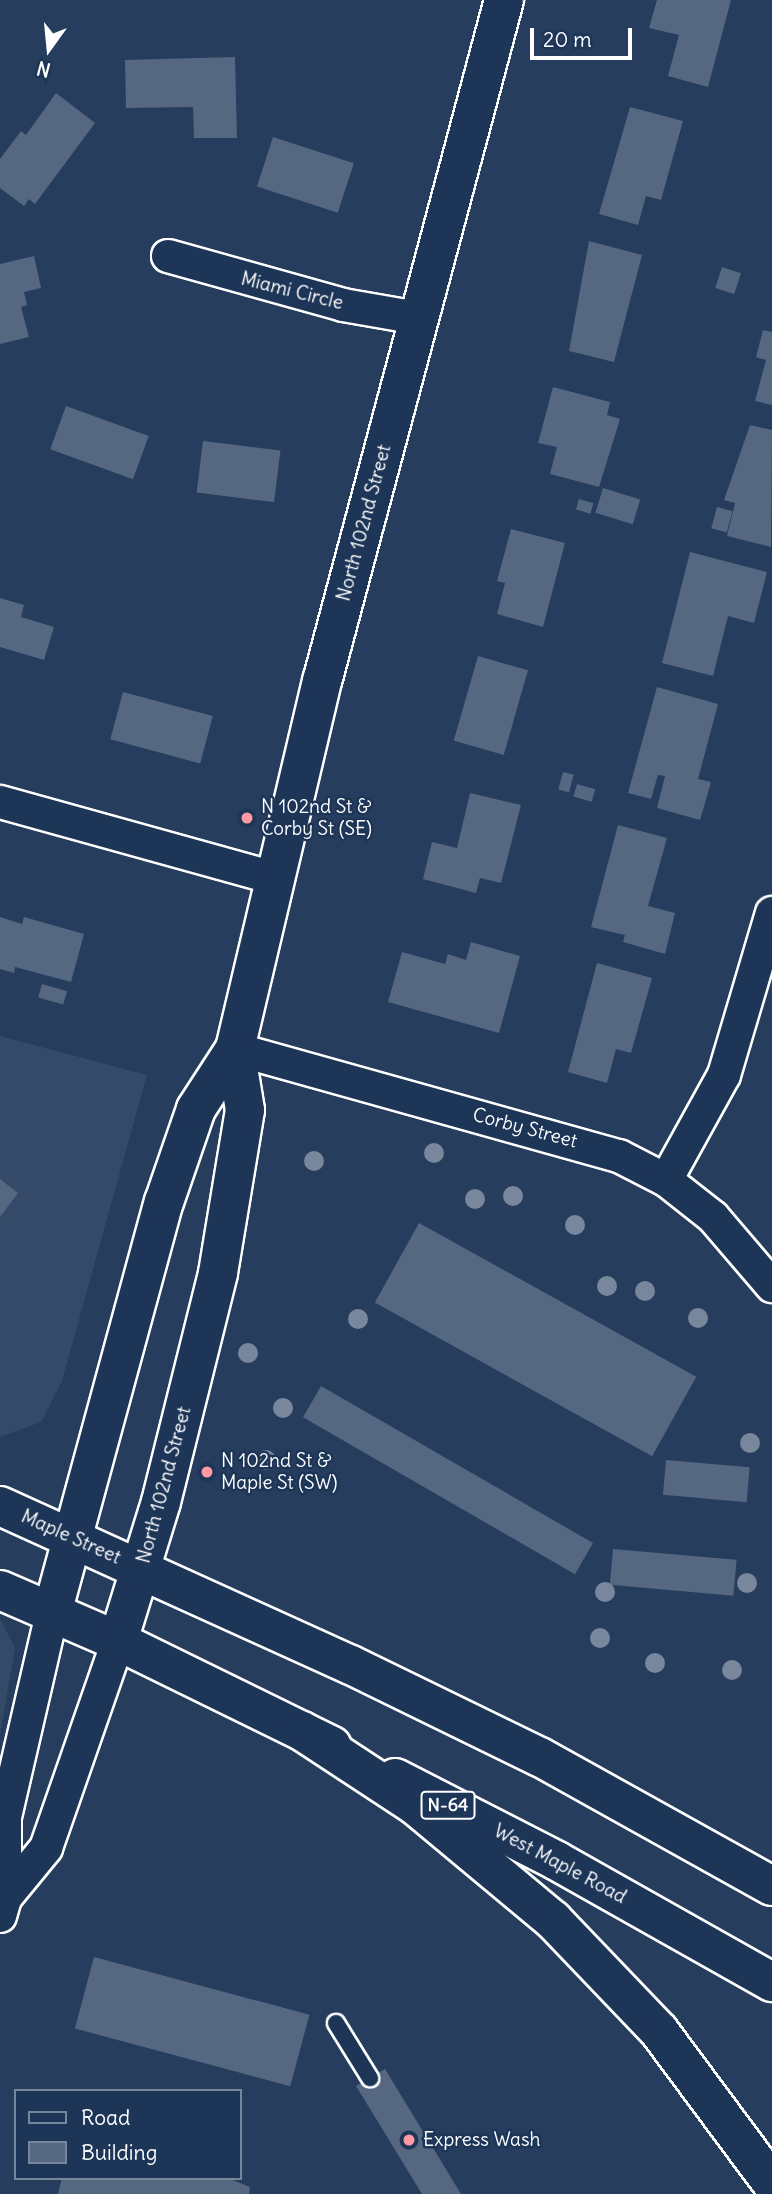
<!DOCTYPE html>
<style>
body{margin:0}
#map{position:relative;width:772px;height:2194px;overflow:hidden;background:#263d5e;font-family:Delius,sans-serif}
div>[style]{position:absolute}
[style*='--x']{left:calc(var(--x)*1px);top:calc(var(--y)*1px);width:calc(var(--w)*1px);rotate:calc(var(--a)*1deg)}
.built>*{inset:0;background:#344a68}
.building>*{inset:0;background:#556781;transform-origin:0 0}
.roads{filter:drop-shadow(2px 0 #fff) drop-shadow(-2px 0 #fff) drop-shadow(0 2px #fff) drop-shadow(0 -2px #fff)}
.lane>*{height:16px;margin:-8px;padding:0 8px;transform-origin:8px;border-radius:8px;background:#1d3557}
.street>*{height:32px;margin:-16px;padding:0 16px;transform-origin:16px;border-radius:16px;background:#1d3557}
.secondary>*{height:38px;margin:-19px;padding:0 19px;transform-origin:19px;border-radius:19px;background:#1d3557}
.primary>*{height:38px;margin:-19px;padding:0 19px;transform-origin:19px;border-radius:19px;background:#1d3557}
.highway>*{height:38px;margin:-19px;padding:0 19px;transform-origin:19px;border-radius:19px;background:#1d3557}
.trees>*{width:20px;height:20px;margin:-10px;border-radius:50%;background:#79879c}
.dots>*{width:19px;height:19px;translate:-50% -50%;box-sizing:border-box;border:4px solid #1d3557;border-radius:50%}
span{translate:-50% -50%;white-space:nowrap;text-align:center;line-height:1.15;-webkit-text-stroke:5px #1d3557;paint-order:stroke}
.shield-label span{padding:2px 5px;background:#1d3557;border:2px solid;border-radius:5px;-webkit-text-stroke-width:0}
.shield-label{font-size:18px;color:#fff;font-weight:700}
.street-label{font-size:19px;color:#fff}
.poi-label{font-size:19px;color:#fff}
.left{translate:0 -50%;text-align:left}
.legend{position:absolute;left:14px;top:2089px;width:228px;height:91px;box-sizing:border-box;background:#1d3557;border:2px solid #77869a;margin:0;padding:9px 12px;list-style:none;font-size:21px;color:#fff}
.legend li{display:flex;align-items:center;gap:14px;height:35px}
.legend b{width:35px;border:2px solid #77869a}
.north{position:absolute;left:14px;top:14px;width:70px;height:70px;-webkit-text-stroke:5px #1d3557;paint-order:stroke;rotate:195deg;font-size:19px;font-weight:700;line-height:28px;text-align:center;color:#fff}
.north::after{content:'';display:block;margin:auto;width:24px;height:32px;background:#fff;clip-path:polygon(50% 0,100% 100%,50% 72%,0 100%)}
.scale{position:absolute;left:530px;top:28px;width:102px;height:32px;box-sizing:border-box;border:4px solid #fff;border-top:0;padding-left:9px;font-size:21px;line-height:24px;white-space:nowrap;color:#fff;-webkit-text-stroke:5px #1d3557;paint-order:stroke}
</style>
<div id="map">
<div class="built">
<div style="clip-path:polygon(0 1036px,147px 1075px,62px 1381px,41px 1422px,0 1437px)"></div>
<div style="clip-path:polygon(0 1619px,15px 1648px,0 1735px)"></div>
</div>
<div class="building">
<div style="clip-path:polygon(657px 0,731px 0,708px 87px,668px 76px,679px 35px,649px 28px)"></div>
<div style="clip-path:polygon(235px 57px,237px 138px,194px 138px,193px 107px,126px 108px,125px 60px)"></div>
<div style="clip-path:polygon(56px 93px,95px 123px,35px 204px,29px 199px,24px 206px,0 188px,0 159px,21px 131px,26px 135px)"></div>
<div style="clip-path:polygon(630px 107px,683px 121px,661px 200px,646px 196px,638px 225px,599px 214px)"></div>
<div style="left:273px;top:137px;width:85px;height:52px;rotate:18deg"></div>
<div style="clip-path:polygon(589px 241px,642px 255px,614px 362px,569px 351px)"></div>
<div style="clip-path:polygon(34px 256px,41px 288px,24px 292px,27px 305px,21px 307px,29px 337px,0 344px,0 264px)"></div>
<div style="left:722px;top:267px;width:20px;height:22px;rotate:18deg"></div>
<div style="clip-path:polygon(763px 330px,772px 332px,772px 405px,755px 401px,766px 360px,756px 357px)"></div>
<div style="clip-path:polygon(553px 387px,610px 402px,607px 415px,620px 419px,599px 487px,550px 474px,557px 447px,538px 443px)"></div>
<div style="left:66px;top:406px;width:88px;height:46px;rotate:20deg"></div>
<div style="clip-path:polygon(750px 425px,772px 430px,771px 547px,727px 536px,735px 503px,724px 500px)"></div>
<div style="left:203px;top:441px;width:78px;height:52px;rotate:7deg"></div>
<div style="left:603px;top:488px;width:39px;height:26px;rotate:17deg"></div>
<div style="left:579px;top:499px;width:15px;height:11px;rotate:16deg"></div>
<div style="left:717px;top:507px;width:16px;height:22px;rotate:15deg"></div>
<div style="clip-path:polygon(511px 529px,565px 543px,543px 627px,497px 614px,505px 583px,497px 581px)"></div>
<div style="clip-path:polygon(690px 552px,767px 572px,754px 623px,728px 616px,713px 676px,662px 663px)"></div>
<div style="clip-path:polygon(0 598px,24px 605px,21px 617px,54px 627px,44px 660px,0 647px)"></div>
<div style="left:478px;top:656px;width:52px;height:88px;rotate:16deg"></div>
<div style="clip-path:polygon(657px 687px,718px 704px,698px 779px,711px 782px,700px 820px,657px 808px,665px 776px,658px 775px,651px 799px,628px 793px)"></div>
<div style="left:123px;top:692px;width:93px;height:49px;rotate:15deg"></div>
<div style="left:563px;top:772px;width:11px;height:18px;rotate:15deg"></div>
<div style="left:577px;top:784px;width:19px;height:13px;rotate:16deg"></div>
<div style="clip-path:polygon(470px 793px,521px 805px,501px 883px,480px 878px,476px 893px,423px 879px,432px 842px,457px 848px)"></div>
<div style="clip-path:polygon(618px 825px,667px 838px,648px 906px,675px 913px,665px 954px,623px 942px,625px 935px,591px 927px)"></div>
<div style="clip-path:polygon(0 917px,22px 924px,24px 917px,84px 934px,71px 982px,15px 967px,14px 973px,0 969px)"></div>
<div style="clip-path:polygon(471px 942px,520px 956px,499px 1033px,388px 1002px,402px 952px,445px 964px,448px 954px,466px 960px)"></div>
<div style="clip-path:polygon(597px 963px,652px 978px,631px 1053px,616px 1049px,607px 1083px,568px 1072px)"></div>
<div style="left:42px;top:984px;width:26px;height:14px;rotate:16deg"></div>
<div style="clip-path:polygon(0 1179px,18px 1193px,0 1217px)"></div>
<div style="left:419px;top:1223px;width:317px;height:91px;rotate:29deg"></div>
<div style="left:321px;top:1386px;width:314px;height:36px;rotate:30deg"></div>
<div style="left:666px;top:1460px;width:84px;height:35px;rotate:5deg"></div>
<div style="left:613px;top:1549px;width:124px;height:36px;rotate:5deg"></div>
<div style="left:94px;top:1957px;width:223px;height:74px;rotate:15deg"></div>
<div style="clip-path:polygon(385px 2069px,461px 2194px,422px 2194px,356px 2086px)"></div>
<div style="clip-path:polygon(62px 2178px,228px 2178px,250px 2187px,249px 2194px,58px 2194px)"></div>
</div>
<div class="roads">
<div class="lane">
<div style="--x:336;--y:2023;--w:65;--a:58.3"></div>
</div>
<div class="street">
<div style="--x:168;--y:256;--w:182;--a:15.6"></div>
<div style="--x:343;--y:305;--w:76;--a:9.8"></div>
<div style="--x:0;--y:802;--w:284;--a:15.5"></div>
<div style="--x:235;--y:1049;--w:399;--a:15.6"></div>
<div style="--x:619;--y:1156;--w:53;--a:27.1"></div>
<div style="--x:666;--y:1180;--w:60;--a:38.2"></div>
<div style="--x:713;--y:1217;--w:91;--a:49.5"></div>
<div style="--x:666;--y:1180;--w:120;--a:-61.1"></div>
<div style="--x:724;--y:1075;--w:169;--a:-73.5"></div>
<div style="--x:5;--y:1898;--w:65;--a:-50.6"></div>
<div style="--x:46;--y:1848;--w:219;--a:-70.8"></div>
<div style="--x:0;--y:1916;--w:19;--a:-74"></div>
<div style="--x:5;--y:1898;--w:81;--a:-90"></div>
<div style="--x:5;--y:1817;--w:209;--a:-77"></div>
</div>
<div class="secondary">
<div style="--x:52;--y:1613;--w:426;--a:-74.8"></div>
<div style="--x:164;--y:1202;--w:98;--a:-71"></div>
<div style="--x:196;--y:1109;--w:72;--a:-57"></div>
<div style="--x:235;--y:1049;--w:381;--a:-76.7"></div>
<div style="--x:323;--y:678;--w:702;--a:-75.05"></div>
<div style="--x:118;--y:1641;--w:145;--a:-72.8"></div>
<div style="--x:161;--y:1502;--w:236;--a:-76"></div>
<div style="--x:218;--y:1273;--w:165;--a:-80.6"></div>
<div style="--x:245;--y:1110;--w:62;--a:-99.3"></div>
</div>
<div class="primary">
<div style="--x:0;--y:1506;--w:385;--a:24.4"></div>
<div style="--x:351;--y:1665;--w:210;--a:26"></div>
<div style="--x:540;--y:1757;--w:265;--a:29.1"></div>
<div style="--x:0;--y:1590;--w:129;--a:23.4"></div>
<div style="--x:118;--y:1641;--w:238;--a:26.1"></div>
<div style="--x:395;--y:1778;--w:182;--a:27.1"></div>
<div style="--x:557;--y:1861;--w:247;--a:29.4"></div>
</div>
<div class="highway">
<div style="--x:302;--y:1731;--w:136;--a:33.3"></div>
<div style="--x:416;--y:1806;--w:178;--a:39.8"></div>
<div style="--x:553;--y:1920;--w:153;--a:46.3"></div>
<div style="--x:659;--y:2031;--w:189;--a:53.4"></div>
</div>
</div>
<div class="trees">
<div style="left:434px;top:1153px"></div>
<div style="left:314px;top:1161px"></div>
<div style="left:513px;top:1196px"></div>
<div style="left:475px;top:1199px"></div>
<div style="left:575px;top:1225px"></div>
<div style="left:607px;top:1286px"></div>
<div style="left:645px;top:1291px"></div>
<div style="left:698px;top:1318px"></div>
<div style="left:358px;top:1319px"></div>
<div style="left:248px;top:1353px"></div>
<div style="left:283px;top:1408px"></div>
<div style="left:750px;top:1443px"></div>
<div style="left:266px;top:1460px"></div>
<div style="left:747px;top:1583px"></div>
<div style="left:605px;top:1592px"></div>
<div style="left:600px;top:1638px"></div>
<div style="left:655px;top:1663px"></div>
<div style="left:732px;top:1670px"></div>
</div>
<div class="dots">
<div style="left:247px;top:818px;background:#ff9aa2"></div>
<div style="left:207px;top:1472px;background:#ff9aa2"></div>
<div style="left:409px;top:2140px;background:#ff9aa2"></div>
</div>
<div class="shield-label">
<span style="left:448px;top:1805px">N-64</span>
</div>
<div class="street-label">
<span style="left:292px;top:291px;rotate:14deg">Miami Circle</span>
<span style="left:364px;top:523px;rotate:-75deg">North 102nd Street</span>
<span style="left:525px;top:1128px;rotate:15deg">Corby Street</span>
<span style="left:164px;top:1485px;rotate:-75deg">North 102nd Street</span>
<span style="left:71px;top:1537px;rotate:24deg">Maple Street</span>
<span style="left:560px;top:1864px;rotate:28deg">West Maple Road</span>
</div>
<div class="poi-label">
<span class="left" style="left:261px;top:818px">N 102nd St &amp;<br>Corby St (SE)</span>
<span class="left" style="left:221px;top:1472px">N 102nd St &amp;<br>Maple St (SW)</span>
<span class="left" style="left:423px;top:2140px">Express Wash</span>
</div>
<ul class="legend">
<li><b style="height:9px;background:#1d3557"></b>Road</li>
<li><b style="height:19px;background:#556781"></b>Building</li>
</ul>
<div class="north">N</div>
<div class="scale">20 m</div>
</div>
